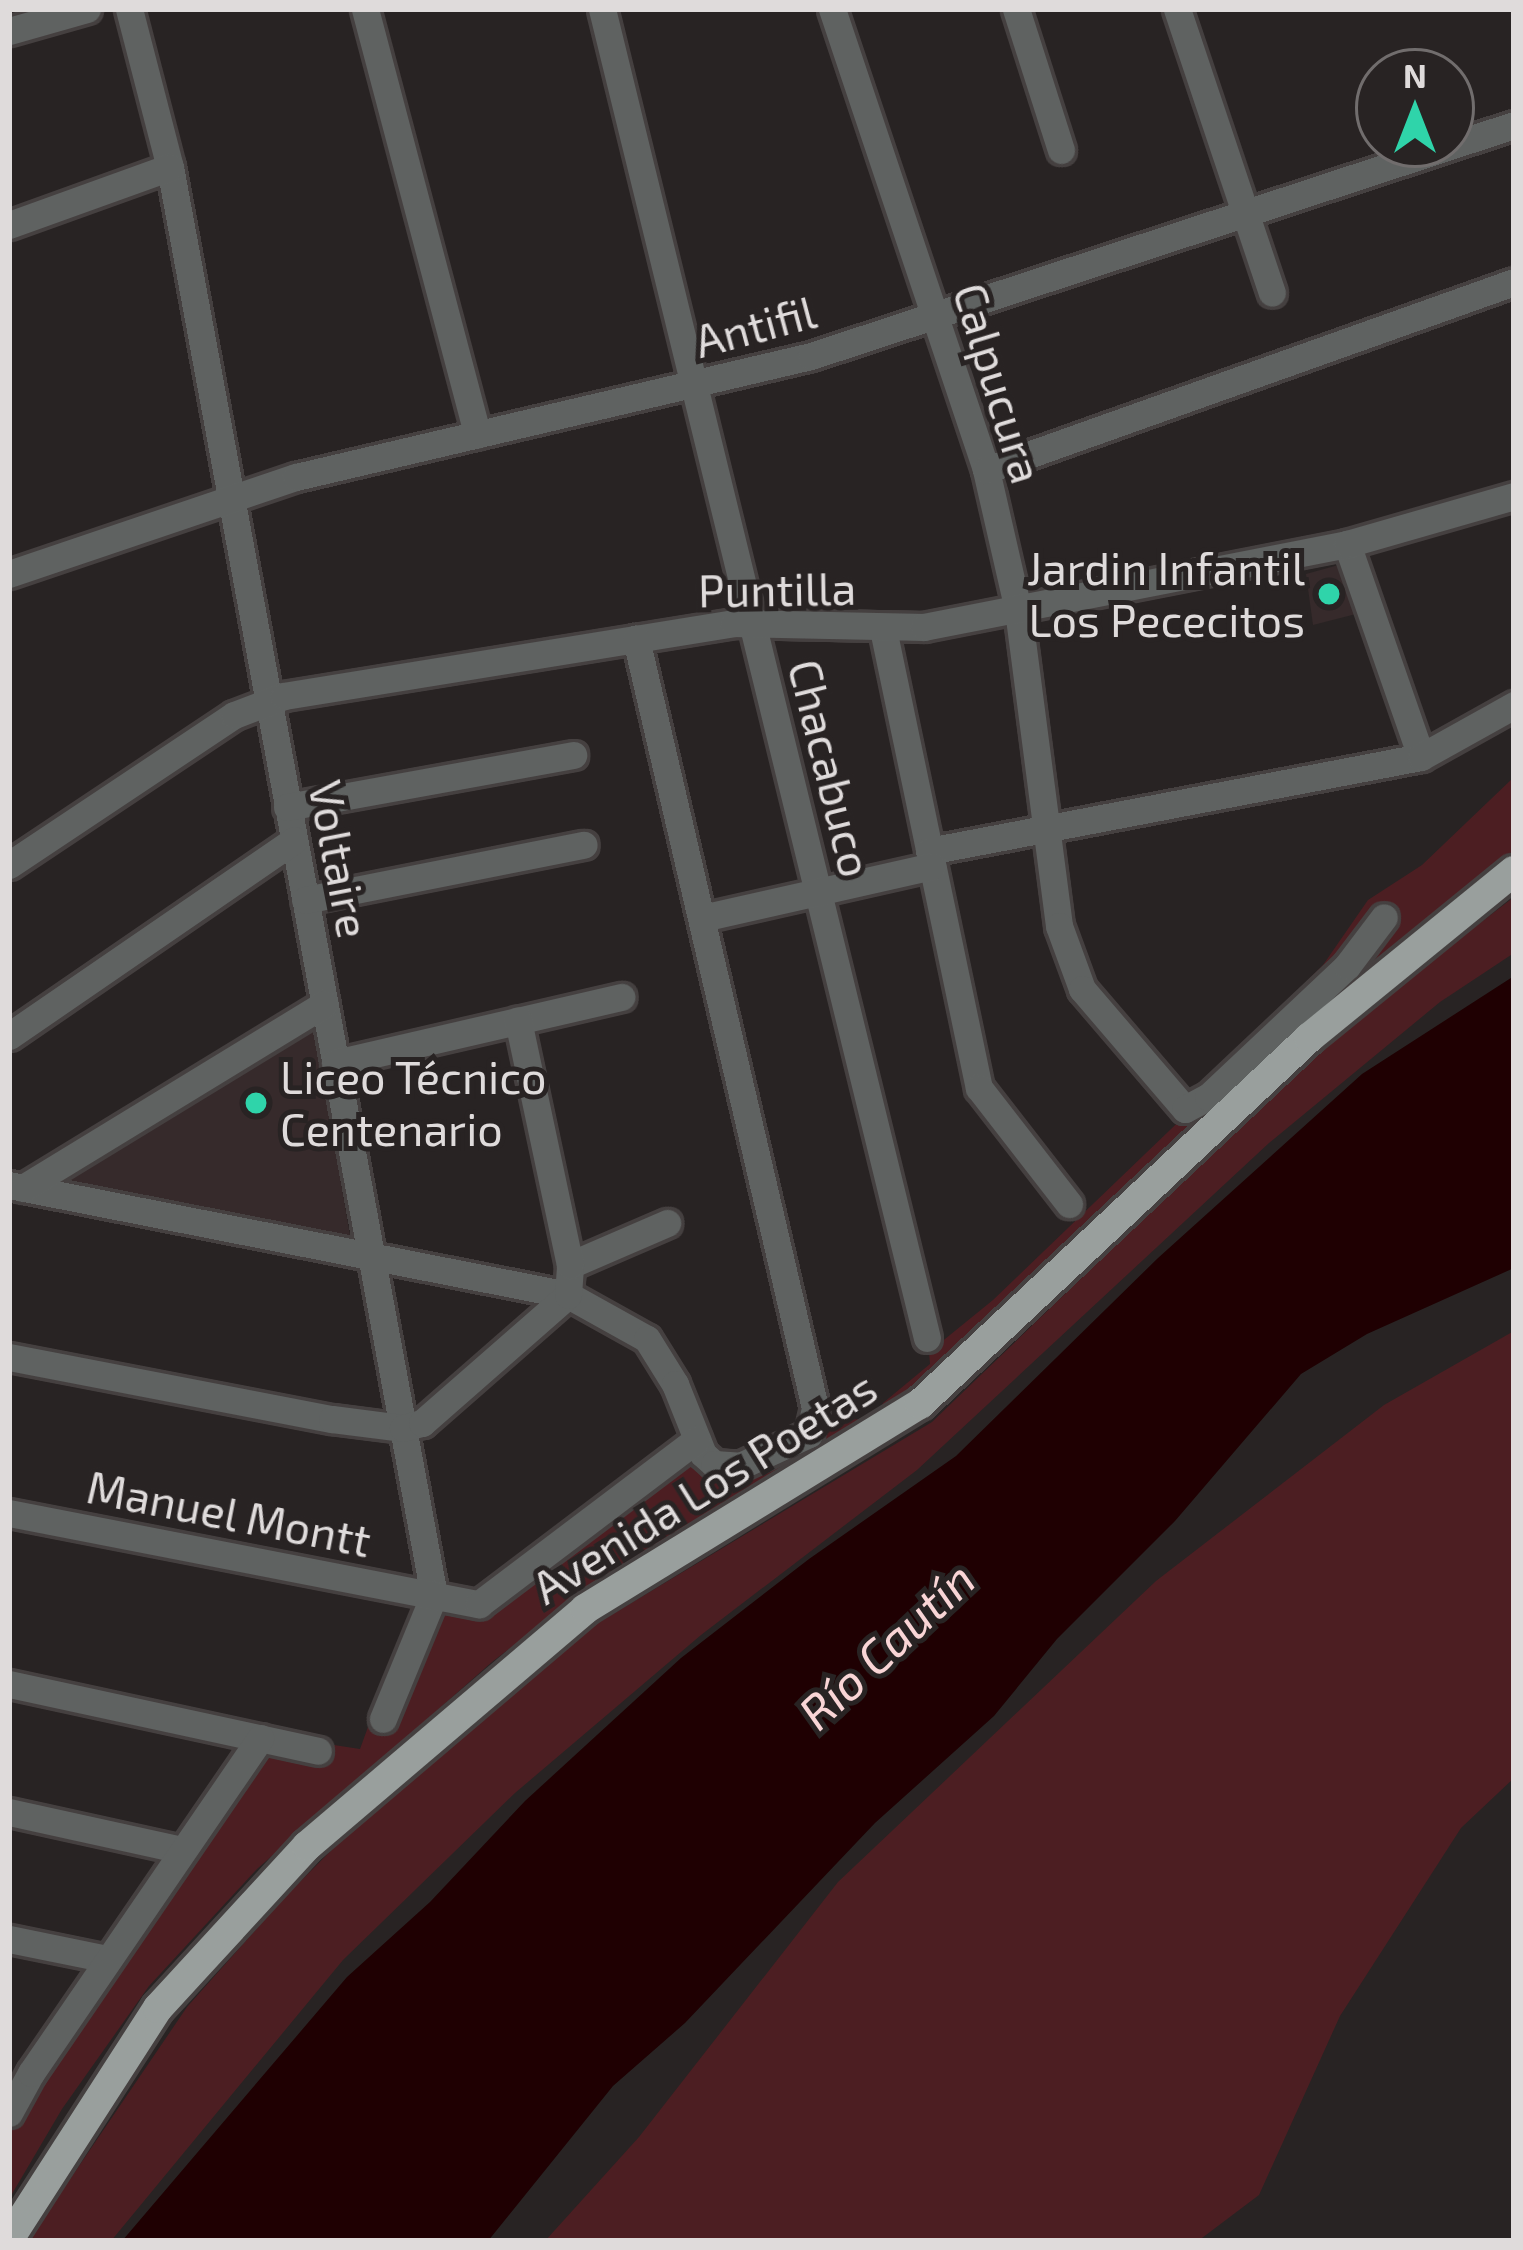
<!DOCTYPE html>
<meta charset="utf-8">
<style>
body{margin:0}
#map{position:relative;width:1523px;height:2250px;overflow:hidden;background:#282323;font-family:"Exo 2",sans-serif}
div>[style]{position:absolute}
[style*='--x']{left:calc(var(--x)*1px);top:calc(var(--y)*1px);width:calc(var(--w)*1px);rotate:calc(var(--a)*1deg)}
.built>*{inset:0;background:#362a2b}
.green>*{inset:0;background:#4c1e22}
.water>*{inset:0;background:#1f0002}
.roads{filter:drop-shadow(3px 0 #454040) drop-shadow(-3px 0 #454040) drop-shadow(0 3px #454040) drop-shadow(0 -3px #454040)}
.minor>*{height:27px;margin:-13.5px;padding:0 13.5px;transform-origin:13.5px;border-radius:13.5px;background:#5f6261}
.major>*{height:30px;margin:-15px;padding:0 15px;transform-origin:15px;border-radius:15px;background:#999f9d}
.dots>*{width:33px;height:33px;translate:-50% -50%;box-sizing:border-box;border:6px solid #282323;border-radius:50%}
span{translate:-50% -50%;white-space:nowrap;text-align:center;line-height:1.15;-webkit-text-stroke:10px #282323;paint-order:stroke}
.street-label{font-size:45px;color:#dfdbdb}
.poi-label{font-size:45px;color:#dfdbdb}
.right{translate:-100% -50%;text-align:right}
.left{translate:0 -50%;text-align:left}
.water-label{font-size:48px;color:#f9d5d6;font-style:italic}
.frame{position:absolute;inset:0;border:12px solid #dfdbdb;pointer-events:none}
.north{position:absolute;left:1355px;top:48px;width:120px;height:120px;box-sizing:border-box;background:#282323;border:3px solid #716d6d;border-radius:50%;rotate:0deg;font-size:33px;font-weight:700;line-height:48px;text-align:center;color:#dfdbdb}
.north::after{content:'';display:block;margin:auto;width:42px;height:54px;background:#2fd4aa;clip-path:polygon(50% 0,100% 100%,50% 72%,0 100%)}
</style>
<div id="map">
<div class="built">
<div style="clip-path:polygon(1342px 564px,1356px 614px,1313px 625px,1306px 574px)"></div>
<div style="clip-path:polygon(313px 1019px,352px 1247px,57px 1186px)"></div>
</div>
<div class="green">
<div style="clip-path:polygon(1514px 777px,1514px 850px,1299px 1024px,884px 1419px,593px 1585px,492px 1662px,257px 1869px,149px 1986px,62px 2109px,9px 2199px,9px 2123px,269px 1746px,330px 1760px,334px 1745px,360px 1749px,368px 1727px,388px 1734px,437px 1614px,455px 1608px,701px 1444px,712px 1466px,808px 1420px,875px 1419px,883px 1403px,930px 1364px,929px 1352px,993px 1300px,1196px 1105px,1240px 1049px,1323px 965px,1368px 900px,1422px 865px)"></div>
<div style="clip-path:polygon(1514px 897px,1514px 953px,1440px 1002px,1269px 1143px,917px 1470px,701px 1635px,515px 1793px,343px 1960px,111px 2241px,28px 2241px,187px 2007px,284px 1898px,431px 1750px,525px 1667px,932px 1422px,1260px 1106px,1395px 988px)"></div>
<div style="clip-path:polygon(1514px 1331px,1514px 1778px,1461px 1828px,1340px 2016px,1259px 2195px,1198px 2241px,545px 2241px,639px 2137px,838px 1882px,1156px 1581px,1384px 1405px)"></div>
</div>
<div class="water">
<div style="clip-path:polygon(1514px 976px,1514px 1268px,1367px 1334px,1301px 1374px,1175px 1521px,1057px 1639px,994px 1716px,875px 1823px,685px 2023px,613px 2086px,488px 2241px,122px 2241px,347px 1977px,430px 1902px,525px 1801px,681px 1658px,809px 1559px,956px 1456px,1158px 1258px,1362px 1074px)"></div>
</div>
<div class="roads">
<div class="minor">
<div style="--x:129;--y:9;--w:163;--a:75.5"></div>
<div style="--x:170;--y:167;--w:1452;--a:79.53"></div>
<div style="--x:434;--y:1595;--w:134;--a:112.4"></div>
<div style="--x:365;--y:9;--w:440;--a:75.2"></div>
<div style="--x:602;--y:9;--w:1368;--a:76.26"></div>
<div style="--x:832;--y:9;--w:486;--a:71.5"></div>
<div style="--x:986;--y:470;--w:144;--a:77.1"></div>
<div style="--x:1018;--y:610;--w:319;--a:82.6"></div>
<div style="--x:1059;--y:926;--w:67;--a:69.9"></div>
<div style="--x:1082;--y:989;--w:158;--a:49.4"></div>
<div style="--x:1185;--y:1109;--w:26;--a:-28"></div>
<div style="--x:1208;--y:1097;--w:191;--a:-43.3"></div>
<div style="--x:1347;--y:966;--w:61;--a:-52.9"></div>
<div style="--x:1016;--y:9;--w:148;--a:72.3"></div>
<div style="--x:1177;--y:9;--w:299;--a:71.5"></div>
<div style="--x:9;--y:31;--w:81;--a:-15.8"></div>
<div style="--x:9;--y:225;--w:171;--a:-19.8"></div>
<div style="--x:986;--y:470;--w:560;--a:-19.6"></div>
<div style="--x:1347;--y:544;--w:225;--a:70.8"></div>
<div style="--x:9;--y:574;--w:303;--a:-18.7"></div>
<div style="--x:296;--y:477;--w:529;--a:-13.22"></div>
<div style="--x:811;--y:356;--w:740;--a:-18.19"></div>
<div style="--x:883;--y:629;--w:469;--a:78.2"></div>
<div style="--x:979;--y:1088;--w:147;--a:52.2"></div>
<div style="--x:287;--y:807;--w:291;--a:-10.3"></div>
<div style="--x:929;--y:851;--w:501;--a:-10.82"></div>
<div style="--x:1421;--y:757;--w:107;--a:-29.2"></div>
<div style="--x:9;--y:865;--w:270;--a:-33.7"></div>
<div style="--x:234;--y:715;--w:53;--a:-20.8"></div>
<div style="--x:284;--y:696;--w:456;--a:-9.2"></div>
<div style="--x:734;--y:623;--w:190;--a:1.2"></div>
<div style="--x:924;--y:627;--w:431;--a:-11.1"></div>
<div style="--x:1347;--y:544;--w:174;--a:-16"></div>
<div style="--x:305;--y:900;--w:284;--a:-11.2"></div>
<div style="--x:702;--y:918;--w:236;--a:-12.7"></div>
<div style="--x:9;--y:1036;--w:346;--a:-34.5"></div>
<div style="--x:335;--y:1063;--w:294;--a:-13"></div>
<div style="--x:9;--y:1185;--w:570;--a:11.13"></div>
<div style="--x:568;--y:1295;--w:90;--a:29.1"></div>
<div style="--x:647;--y:1339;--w:53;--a:58.1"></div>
<div style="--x:675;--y:1384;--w:75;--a:68.2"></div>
<div style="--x:703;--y:1454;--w:15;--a:42"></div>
<div style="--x:714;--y:1464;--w:26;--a:4"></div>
<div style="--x:740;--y:1466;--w:76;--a:-24.9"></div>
<div style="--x:809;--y:1434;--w:27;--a:-77"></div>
<div style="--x:815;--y:1408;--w:790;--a:-103.1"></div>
<div style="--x:23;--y:1188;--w:353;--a:-31.4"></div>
<div style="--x:570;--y:1265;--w:106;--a:-23.4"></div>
<div style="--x:9;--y:1357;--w:329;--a:10.9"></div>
<div style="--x:332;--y:1419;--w:72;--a:7.2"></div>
<div style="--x:403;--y:1428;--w:20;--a:-15"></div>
<div style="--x:422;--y:1423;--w:194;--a:-41.2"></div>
<div style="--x:568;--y:1295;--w:30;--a:-86"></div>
<div style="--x:570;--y:1265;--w:250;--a:-102"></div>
<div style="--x:9;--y:1513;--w:479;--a:11"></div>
<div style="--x:479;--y:1604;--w:273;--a:-37.1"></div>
<div style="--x:9;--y:1684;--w:316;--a:12.2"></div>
<div style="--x:9;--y:1812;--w:177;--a:12.4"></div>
<div style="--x:9;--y:1939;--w:100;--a:11.5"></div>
<div style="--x:9;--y:2113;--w:46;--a:-61.2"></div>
<div style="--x:31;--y:2073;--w:406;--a:-55.6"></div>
</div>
<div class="major">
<div style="--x:9;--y:2239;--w:275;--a:-57.2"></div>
<div style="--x:158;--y:2008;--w:220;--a:-47.4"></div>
<div style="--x:307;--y:1846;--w:365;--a:-40.4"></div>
<div style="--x:585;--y:1609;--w:393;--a:-31.5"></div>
<div style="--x:920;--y:1404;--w:534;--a:-43.26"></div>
<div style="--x:1309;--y:1038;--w:264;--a:-39.2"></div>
</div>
</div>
<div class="dots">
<div style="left:1329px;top:594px;background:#2fd4aa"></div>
<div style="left:256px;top:1103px;background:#2fd4aa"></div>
</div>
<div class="street-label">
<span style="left:755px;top:326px;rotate:-15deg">Antifil</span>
<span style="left:999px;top:383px;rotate:73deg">Calpucura</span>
<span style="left:777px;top:589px;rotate:-1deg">Puntilla</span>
<span style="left:831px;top:768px;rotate:76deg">Chacabuco</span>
<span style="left:340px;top:859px;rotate:79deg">Voltaire</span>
<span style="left:704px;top:1487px;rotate:-32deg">Avenida Los Poetas</span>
<span style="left:229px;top:1513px;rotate:11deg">Manuel Montt</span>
</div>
<div class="poi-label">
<span class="right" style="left:1305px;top:594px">Jardin Infantil<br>Los Pececitos</span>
<span class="left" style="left:280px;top:1103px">Liceo Técnico<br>Centenario</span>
</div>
<div class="water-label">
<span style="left:886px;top:1645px;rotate:-43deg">Río Cautín</span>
</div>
<div class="frame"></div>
<div class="north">N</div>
</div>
